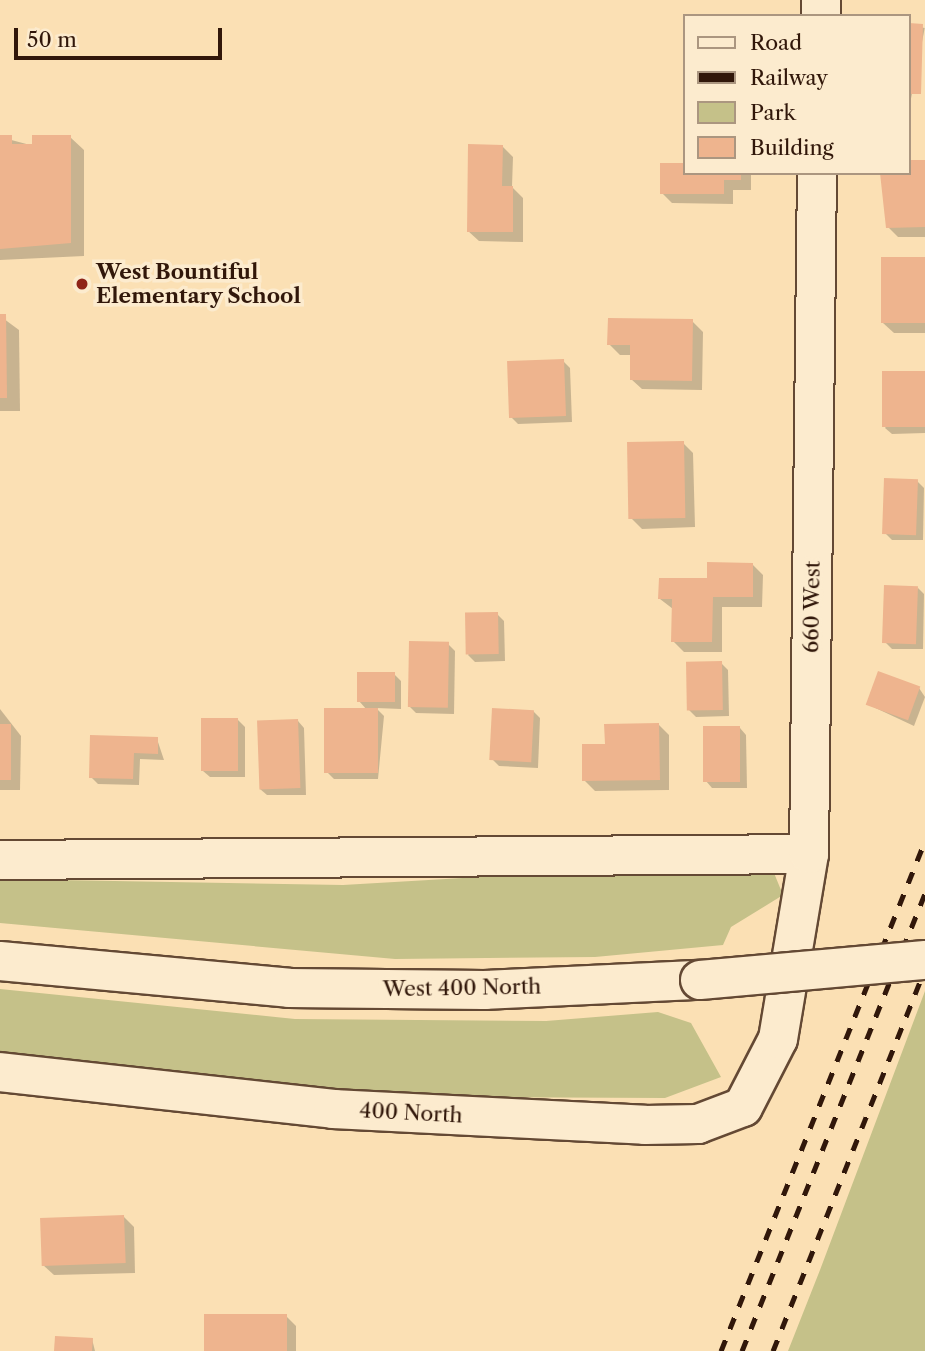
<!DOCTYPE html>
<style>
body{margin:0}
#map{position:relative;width:925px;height:1351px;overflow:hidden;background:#fbe0b4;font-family:"Libre Caslon Text",serif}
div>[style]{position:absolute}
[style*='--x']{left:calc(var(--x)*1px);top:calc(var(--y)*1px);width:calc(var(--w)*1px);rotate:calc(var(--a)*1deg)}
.green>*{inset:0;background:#c5c189}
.shadow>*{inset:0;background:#0003;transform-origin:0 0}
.building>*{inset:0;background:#eeb48e;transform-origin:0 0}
.roads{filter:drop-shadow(2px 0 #644934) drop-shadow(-2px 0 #644934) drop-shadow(0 2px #644934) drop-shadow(0 -2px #644934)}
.minor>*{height:38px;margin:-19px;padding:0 19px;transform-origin:19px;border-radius:19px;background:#fcebce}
.rail>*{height:5px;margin-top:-2.5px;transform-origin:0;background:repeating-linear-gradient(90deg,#31170a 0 12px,transparent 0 24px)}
.bridges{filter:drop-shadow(2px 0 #644934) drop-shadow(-2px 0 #644934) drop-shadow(0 2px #644934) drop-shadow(0 -2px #644934)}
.minor-bridge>*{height:38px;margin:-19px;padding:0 19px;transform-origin:19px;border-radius:19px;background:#fcebce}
.dots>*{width:19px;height:19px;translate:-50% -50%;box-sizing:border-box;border:4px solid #fcebce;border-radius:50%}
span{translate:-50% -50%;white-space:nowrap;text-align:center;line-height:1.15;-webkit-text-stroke:7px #fcebce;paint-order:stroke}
.poi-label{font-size:21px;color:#31170a;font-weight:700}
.left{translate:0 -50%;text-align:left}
.street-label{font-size:21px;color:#31170a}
.legend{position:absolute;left:683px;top:14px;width:228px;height:161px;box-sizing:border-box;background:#fcebce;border:2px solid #ab9680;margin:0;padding:9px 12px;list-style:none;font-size:21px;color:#31170a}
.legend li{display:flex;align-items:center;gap:14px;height:35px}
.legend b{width:35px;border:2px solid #ab9680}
.scale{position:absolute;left:14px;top:28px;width:208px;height:32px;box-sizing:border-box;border:4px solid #31170a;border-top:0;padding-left:9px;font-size:21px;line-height:24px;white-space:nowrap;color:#31170a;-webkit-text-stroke:5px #fcebce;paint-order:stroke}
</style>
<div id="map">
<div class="green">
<div style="clip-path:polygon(774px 873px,783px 895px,731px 927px,723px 945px,595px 957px,395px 959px,0 923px,0 879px,343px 885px,516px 875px)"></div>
<div style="clip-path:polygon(0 989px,295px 1019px,546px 1021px,658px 1012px,691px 1023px,721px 1077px,665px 1098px,414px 1097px,0 1062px)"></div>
<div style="clip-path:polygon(925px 991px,925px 1351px,788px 1351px,820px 1270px)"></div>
</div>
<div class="shadow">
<div style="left:909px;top:25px;width:16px;height:75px;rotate:11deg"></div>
<div style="clip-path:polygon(0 137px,34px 146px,70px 137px,84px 150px,84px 256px,0 260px)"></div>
<div style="clip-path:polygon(502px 146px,513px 157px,512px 187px,523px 198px,523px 242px,479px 241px,468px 231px)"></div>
<div style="clip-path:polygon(925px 162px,925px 237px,898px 237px,888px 227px,909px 173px)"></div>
<div style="clip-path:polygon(662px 164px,685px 164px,685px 173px,751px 173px,751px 190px,733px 190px,733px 204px,672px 203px,662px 193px)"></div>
<div style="clip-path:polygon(925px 259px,925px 333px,894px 333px,883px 323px)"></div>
<div style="clip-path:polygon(0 316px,19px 330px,20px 411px,0 411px)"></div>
<div style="clip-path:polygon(692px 321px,703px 332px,702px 390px,642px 389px,631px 379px,632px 355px,620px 355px,609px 344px)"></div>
<div style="clip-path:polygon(563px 361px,570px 368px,572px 422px,518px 424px,511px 417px)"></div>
<div style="clip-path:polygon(925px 374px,925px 433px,892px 434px,885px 428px)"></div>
<div style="clip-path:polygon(683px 443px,693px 453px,695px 527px,642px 529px,631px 518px)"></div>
<div style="clip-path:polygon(917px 481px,924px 488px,923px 540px,892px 540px,885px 533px)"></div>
<div style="clip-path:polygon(752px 564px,763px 575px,762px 607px,722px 607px,722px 652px,684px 652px,673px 641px,673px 609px,660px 599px)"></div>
<div style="clip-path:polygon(918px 588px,924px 594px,923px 649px,892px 649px,885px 642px)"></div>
<div style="clip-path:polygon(497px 614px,504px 621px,505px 661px,475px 662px,468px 655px)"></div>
<div style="clip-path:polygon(448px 644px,455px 651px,454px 714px,416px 713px,409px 706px)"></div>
<div style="clip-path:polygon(721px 663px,728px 670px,729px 716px,696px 717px,689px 710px)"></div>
<div style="clip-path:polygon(394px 674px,401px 681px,401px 709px,376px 708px,384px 716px,378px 779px,334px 779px,327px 772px,367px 710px,359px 701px)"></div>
<div style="clip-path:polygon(919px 688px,925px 697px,914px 726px,867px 704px)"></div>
<div style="clip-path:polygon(0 709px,21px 736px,20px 790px,0 790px)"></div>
<div style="clip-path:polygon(533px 711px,540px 718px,538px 768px,499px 766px,492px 759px)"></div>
<div style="clip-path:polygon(238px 720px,245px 727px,245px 777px,210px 777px,203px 771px)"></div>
<div style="clip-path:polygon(298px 721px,304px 728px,306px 795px,267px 795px,260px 789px)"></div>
<div style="clip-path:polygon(658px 724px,669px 735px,669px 790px,595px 791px,584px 780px,606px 746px)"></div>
<div style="clip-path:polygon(740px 728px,746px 735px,747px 788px,712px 788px,706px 781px)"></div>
<div style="clip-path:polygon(157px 739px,164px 760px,140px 759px,139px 785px,98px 784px,91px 777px)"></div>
<div style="clip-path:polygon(124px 1217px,134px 1227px,135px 1273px,54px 1275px,43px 1265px)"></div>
<div style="clip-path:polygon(286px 1316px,296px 1326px,296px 1351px,206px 1351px)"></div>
<div style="clip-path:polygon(92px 1339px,95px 1351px,56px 1351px)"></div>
</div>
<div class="building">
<div style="clip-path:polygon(909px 23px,923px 24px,921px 94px,909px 94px)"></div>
<div style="clip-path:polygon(0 135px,12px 135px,12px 144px,32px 144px,32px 135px,71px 135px,71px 243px,0 249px)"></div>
<div style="clip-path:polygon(468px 144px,503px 145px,502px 186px,513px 186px,513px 232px,467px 232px)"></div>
<div style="clip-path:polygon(909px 160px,925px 160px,925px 227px,886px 228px,880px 173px,909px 173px)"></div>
<div style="clip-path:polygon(660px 163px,685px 163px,685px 173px,741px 173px,741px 180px,724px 180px,724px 194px,660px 194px)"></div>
<div style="left:925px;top:257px;width:66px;height:44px;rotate:90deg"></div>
<div style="clip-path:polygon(0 314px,6px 314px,7px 398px,0 398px)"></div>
<div style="clip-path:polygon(608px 318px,693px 319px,692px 381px,630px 380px,630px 345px,607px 345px)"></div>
<div style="left:564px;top:359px;width:57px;height:57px;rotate:88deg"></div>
<div style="left:925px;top:371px;width:56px;height:43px;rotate:90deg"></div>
<div style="left:684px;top:441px;width:77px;height:57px;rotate:89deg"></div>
<div style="left:884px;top:478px;width:34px;height:56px;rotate:2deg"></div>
<div style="clip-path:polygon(707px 562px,753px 563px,753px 597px,713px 597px,712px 642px,671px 642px,672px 599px,658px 599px,659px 578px,707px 578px)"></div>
<div style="left:884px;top:585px;width:34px;height:58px;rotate:2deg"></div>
<div style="left:498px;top:612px;width:42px;height:33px;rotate:89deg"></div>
<div style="left:409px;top:641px;width:40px;height:66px;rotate:1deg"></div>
<div style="left:722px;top:661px;width:49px;height:36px;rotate:89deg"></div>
<div style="left:878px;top:671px;width:45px;height:36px;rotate:20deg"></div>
<div style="left:357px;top:672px;width:38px;height:30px"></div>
<div style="left:324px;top:708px;width:54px;height:65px"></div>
<div style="left:492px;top:708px;width:42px;height:52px;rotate:3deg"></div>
<div style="left:201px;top:718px;width:37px;height:53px"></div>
<div style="left:298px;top:719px;width:69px;height:41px;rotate:88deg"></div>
<div style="clip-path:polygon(659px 723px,660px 780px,582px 781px,582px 744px,605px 744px,604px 724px)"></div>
<div style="left:0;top:724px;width:11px;height:56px"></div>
<div style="left:703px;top:726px;width:37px;height:56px"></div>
<div style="clip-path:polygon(90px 735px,158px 737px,158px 754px,134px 753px,133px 779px,89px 778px)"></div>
<div style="left:124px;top:1215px;width:48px;height:84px;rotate:88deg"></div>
<div style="left:204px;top:1314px;width:83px;height:37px"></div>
<div style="clip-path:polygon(55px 1336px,93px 1338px,92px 1351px,54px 1351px)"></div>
</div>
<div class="roads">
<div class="minor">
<div style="--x:821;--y:16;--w:16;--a:-90"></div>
<div style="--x:0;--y:860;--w:809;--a:-0.42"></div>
<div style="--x:0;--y:961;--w:290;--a:5.3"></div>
<div style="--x:289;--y:988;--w:195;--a:0.6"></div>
<div style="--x:484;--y:990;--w:216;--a:-2.7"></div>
<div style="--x:0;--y:1072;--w:335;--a:6.3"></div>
<div style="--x:333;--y:1109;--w:312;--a:2.9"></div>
<div style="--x:645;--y:1125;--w:53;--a:-1.1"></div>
<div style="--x:698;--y:1124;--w:48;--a:-20.7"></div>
<div style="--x:743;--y:1107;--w:76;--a:-62.8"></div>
<div style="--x:778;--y:1039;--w:188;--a:-80.5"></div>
<div style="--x:809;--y:854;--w:681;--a:-89.33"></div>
</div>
</div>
<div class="rail">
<div style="--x:721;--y:1351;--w:549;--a:-68.2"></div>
<div style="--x:742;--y:1351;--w:493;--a:-68.2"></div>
<div style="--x:773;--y:1351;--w:411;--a:-68.3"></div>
</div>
<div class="bridges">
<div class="minor-bridge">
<div style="--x:700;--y:980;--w:226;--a:-5.1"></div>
</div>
</div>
<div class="dots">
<div style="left:82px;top:284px;background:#8f2418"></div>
</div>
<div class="poi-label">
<span class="left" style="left:96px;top:284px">West Bountiful<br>Elementary School</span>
</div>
<div class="street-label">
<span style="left:812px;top:607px;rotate:-89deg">660 West</span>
<span style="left:462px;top:988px;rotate:-1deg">West 400 North</span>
<span style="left:411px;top:1113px;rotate:3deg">400 North</span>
</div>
<ul class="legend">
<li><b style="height:9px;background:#fcebce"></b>Road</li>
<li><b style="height:9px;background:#31170a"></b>Railway</li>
<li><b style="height:19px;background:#c5c189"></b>Park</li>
<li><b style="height:19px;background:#eeb48e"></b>Building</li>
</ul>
<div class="scale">50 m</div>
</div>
